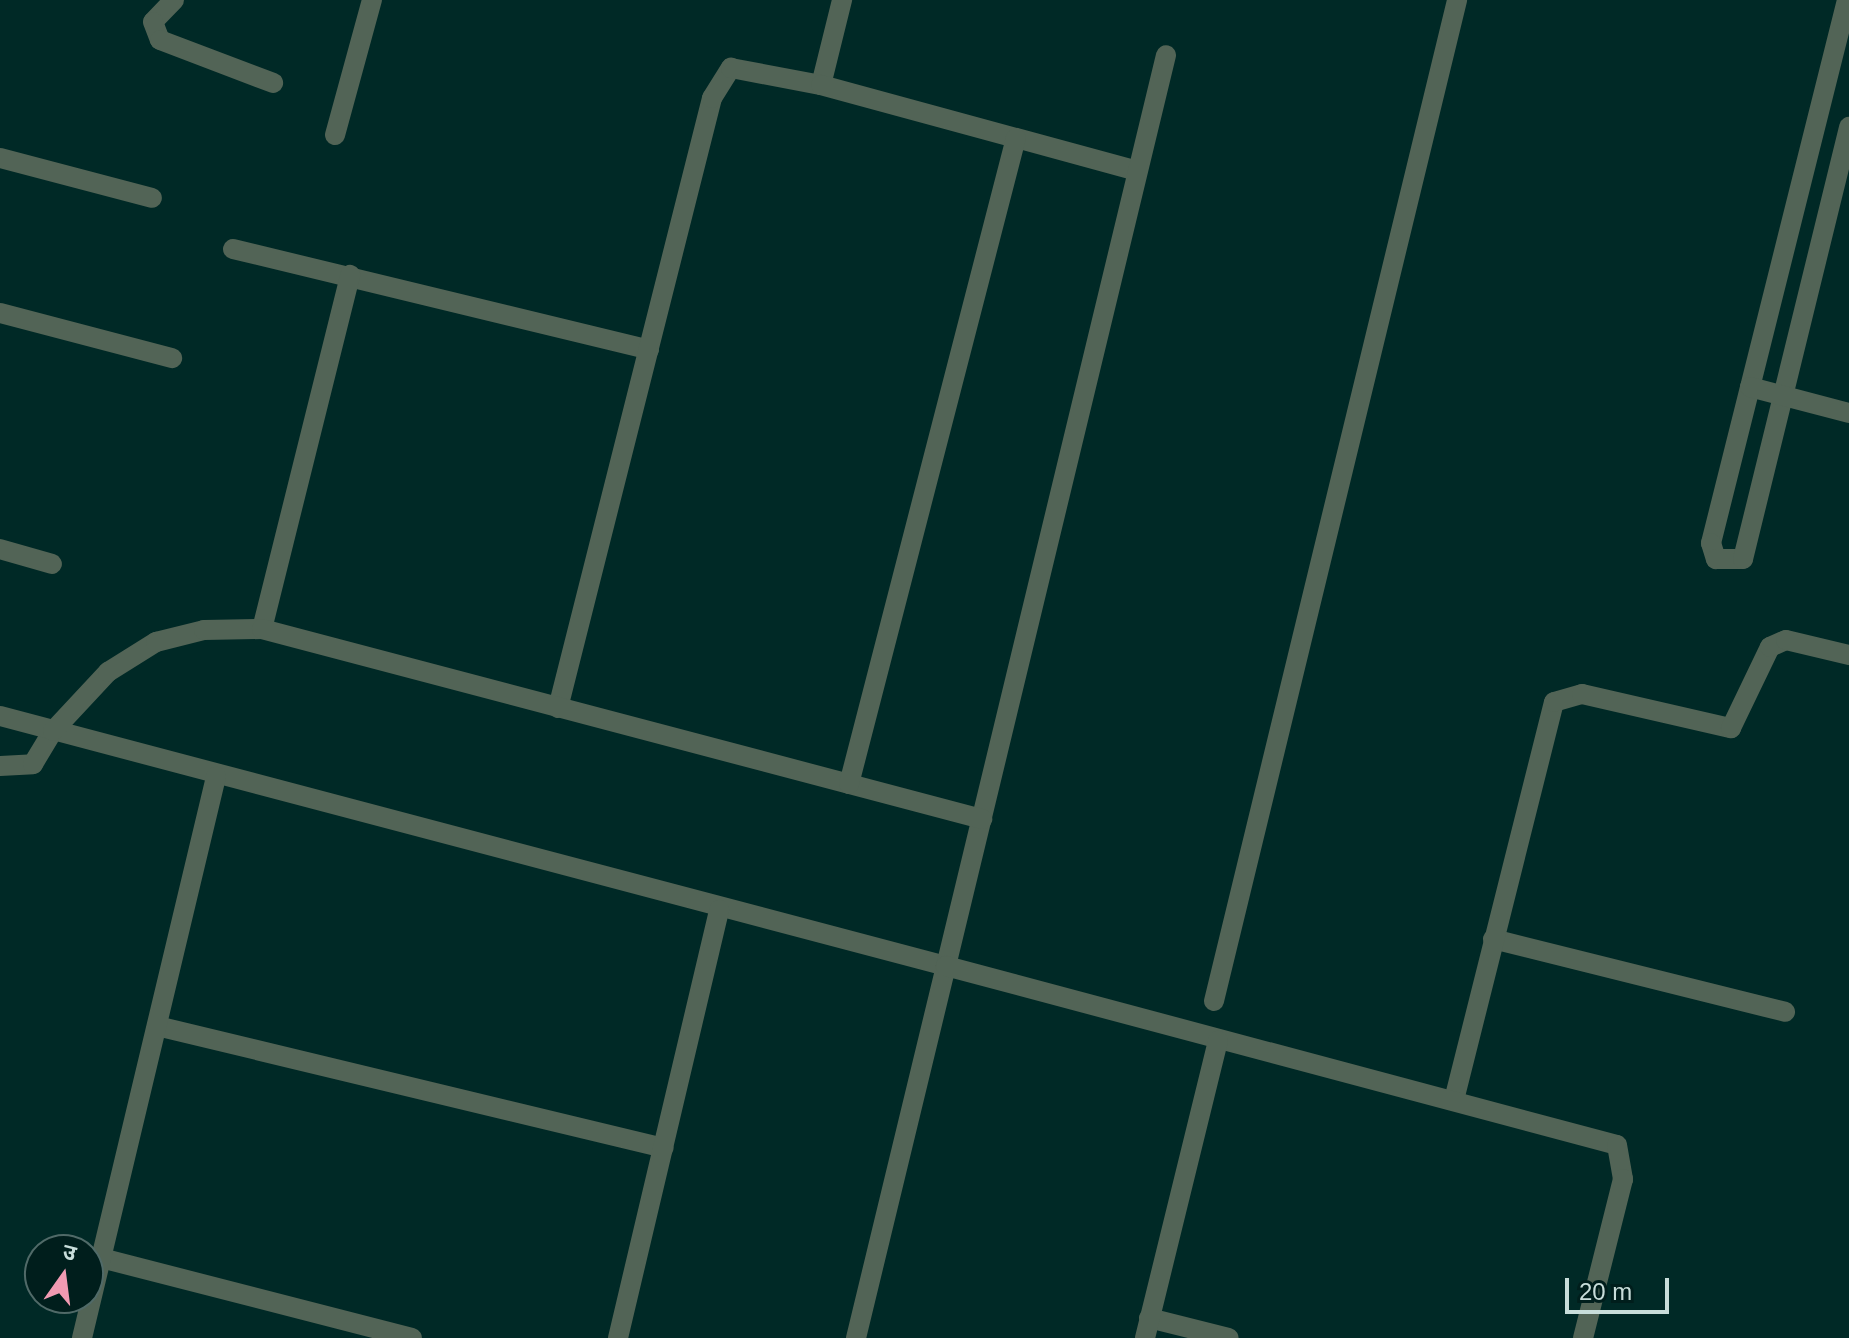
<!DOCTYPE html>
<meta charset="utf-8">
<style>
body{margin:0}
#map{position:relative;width:1849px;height:1338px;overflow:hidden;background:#002926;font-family:Helvetica,"Noto Sans Devanagari",sans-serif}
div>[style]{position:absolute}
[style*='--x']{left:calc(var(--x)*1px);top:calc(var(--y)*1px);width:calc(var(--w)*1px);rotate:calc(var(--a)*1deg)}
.lane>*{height:20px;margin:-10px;padding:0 10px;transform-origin:10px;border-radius:10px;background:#526456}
.street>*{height:20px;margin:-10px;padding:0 10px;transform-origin:10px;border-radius:10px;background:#526456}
span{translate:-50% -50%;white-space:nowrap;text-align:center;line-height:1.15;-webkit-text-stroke:7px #001e1c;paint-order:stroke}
.north{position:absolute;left:24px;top:1234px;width:80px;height:80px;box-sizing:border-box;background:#001e1c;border:2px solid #506a68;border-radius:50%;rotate:14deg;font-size:22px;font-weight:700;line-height:32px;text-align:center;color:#c8ddda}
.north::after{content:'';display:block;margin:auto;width:28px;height:36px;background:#f19ab2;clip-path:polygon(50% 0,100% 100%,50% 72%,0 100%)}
.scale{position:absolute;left:1565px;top:1278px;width:104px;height:36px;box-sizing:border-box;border:4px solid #c8ddda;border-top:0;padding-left:10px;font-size:24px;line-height:28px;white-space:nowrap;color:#c8ddda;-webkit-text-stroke:6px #001e1c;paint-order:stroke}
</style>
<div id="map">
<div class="lane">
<div style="--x:0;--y:766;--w:33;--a:-3"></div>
<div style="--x:33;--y:764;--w:39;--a:-59"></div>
</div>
<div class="street">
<div style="--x:174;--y:0;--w:30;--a:134"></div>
<div style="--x:153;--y:22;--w:19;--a:69"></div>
<div style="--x:160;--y:40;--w:121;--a:20.8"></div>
<div style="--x:1847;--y:0;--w:560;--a:104.06"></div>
<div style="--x:1711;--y:543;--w:17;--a:73"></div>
<div style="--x:1716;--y:559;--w:27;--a:0"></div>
<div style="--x:1743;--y:559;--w:445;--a:-76.2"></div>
<div style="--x:821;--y:85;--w:88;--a:-76.1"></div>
<div style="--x:335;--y:135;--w:140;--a:-74.7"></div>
<div style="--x:0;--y:158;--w:157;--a:14.7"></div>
<div style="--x:233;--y:249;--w:428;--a:13.6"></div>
<div style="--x:0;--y:313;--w:178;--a:14.7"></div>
<div style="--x:1750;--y:387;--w:102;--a:14.7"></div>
<div style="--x:0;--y:549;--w:54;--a:16.1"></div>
<div style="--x:262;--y:629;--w:365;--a:-76"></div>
<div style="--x:558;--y:708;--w:629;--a:-75.83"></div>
<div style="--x:712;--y:98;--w:36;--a:-58"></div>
<div style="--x:731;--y:68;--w:92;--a:10.7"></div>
<div style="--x:821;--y:85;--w:327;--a:15.2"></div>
<div style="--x:0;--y:716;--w:978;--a:14.8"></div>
<div style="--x:946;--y:966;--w:937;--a:-76.42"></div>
<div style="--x:53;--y:731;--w:81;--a:-47"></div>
<div style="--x:108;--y:672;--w:57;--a:-32"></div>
<div style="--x:156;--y:642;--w:49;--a:-14"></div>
<div style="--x:204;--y:630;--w:58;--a:-1"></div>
<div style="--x:262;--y:629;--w:745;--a:14.78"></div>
<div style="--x:849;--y:784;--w:667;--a:-75.51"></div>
<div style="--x:1493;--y:939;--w:301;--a:14"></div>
<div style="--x:1214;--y:1001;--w:1030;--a:-76.35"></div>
<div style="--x:157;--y:1026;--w:521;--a:13.53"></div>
<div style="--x:1454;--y:1100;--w:410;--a:-75.9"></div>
<div style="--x:1554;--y:702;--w:29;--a:-16"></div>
<div style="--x:1582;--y:694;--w:153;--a:12.9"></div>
<div style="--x:1731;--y:728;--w:90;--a:-64.3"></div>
<div style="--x:1770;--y:647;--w:17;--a:-24"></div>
<div style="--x:1786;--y:640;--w:65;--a:13.4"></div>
<div style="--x:101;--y:1258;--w:321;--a:14.4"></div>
<div style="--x:1149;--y:1318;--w:82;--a:14"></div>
<div style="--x:82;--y:1338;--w:577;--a:-76.57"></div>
<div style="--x:618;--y:1338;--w:440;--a:-76.7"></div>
<div style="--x:856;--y:1338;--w:383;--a:-76.4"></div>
<div style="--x:946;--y:966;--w:694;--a:14.94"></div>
<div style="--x:1617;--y:1145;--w:35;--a:80"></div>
<div style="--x:1623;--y:1179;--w:164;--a:104.1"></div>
<div style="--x:1145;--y:1338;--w:306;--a:-76.2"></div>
</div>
<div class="north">उ</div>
<div class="scale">20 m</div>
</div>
